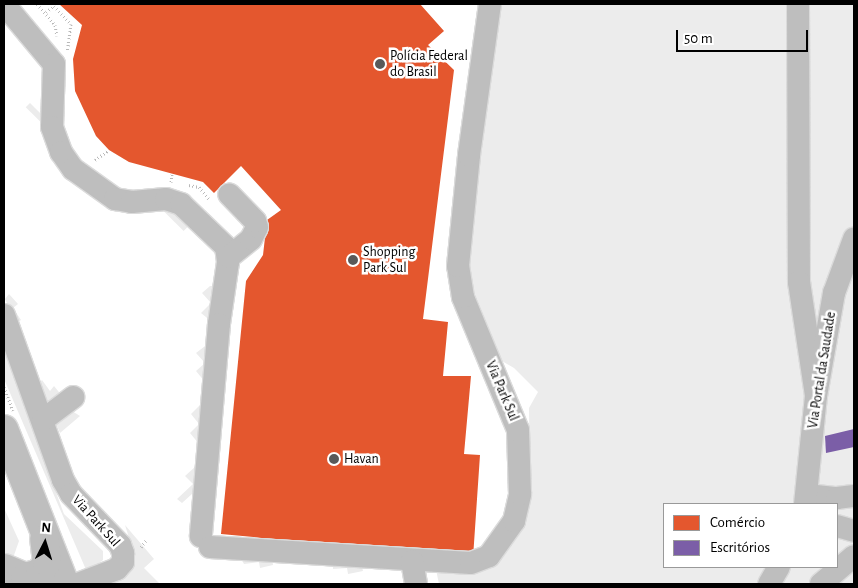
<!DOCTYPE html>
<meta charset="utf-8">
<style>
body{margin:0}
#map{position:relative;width:858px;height:588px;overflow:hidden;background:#fff;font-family:"Alegreya Sans",sans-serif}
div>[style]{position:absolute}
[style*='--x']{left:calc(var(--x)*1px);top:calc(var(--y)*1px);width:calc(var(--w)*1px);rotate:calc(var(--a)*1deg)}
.green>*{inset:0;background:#ececec;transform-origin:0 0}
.shops>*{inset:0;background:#e4572e}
.offices>*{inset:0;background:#7b5ea7}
.path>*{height:3px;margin-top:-1.5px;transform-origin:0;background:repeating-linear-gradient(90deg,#b9b9b9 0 1px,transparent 0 3.5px)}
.roads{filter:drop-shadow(1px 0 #dbdbdb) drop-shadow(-1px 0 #dbdbdb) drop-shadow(0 1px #dbdbdb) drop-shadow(0 -1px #dbdbdb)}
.minor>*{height:22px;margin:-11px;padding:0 11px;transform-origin:11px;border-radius:11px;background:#bebebe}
.major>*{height:28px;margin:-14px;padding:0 14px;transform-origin:14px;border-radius:14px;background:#bebebe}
.dots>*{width:14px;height:14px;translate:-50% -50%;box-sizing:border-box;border:2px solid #fff;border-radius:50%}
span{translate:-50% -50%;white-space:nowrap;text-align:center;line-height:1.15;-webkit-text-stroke:5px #fff;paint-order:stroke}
.poi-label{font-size:14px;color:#000}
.left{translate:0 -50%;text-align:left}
.street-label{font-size:14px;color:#000}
.frame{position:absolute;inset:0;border:5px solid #000;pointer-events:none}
.legend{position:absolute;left:663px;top:503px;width:175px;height:65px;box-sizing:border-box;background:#fff;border:1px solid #999;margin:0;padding:6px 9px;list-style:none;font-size:15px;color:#000}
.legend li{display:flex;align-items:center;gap:10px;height:25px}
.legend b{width:25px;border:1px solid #999}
.north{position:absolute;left:20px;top:518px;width:50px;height:50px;-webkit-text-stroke:4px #fff;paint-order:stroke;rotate:5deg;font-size:14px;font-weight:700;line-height:20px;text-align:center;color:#000}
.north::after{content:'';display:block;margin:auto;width:18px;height:22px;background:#000;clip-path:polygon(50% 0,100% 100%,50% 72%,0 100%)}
.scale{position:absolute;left:676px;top:30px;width:132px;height:22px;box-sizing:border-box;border:2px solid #000;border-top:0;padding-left:6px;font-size:15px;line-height:18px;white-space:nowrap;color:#000;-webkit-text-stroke:4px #fff;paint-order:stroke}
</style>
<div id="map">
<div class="green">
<div style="clip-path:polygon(evenodd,499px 4px,854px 4px,854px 584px,439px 584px,435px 565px,488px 566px,508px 549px,530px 500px,529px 408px,538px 392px,514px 368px,502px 361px,475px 294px,468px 264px,499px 4px,664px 504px,837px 504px,837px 567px,664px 567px,664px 504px)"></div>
<div style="left:30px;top:103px;width:27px;height:6px;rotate:45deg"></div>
<div style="left:168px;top:207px;width:28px;height:6px;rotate:45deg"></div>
<div style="clip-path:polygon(210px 286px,214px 286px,212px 322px,201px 313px,211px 303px,202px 293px)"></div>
<div style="clip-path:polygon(9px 294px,18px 304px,13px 308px,21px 320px,16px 323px,5px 299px)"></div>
<div style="clip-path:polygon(209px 343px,205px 382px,196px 371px,205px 363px,196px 353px)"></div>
<div style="clip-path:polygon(4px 351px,64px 514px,103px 551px,103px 560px,87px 572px,4px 379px)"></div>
<div style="clip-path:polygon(42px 380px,50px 391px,54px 386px,63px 397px,47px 408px,39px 383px)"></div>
<div style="clip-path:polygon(201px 404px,204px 405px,199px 444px,190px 433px,199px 424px,191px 414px)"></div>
<div style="clip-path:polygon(72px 411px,80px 416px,60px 433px,56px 424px)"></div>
<div style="clip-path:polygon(196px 466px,200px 502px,192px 494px,182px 503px,177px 499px,193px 484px,185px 476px)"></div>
<div style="clip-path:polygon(4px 508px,19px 541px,13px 558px,4px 555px)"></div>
<div style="clip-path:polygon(125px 525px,154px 559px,144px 568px,160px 584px,106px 584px,120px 579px,131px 544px)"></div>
<div style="clip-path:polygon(239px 555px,272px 558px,273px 565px,260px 568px,259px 562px,244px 564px)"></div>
<div style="clip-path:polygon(333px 561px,361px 563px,363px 571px,348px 574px,347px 568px,333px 569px)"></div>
</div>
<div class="shops">
<div style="clip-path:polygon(59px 4px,420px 4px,444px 31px,428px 45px,454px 70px,423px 319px,448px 322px,443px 376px,471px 376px,464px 454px,480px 455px,473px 558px,221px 534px,246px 281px,263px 255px,267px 220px,281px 210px,241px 166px,214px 193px,203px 182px,129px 162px,109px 150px,96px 136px,75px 91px,73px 59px,82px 25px)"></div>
</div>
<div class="offices">
<div style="clip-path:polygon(854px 429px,854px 447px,826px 453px,825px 436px)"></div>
</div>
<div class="path">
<div style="--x:37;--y:4;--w:28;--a:49"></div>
<div style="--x:55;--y:25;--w:11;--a:80"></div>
<div style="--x:46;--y:12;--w:10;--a:-37"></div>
<div style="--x:54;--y:6;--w:25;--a:47"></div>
<div style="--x:71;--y:24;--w:27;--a:98"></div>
<div style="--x:95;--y:160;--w:17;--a:-36"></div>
<div style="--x:171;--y:182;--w:8;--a:-83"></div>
<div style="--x:189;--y:185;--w:10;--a:11"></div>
<div style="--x:199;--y:187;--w:17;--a:50"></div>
<div style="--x:4;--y:387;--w:25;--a:69"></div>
<div style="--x:141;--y:547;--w:10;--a:-53"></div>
</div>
<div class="roads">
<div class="minor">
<div style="--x:4;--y:4;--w:78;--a:50.2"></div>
<div style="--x:54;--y:64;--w:63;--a:91.8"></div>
<div style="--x:52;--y:127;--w:27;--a:70"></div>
<div style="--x:61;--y:152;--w:21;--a:55"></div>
<div style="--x:73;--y:169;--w:52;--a:35.5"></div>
<div style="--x:115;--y:199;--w:17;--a:10"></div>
<div style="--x:132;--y:202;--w:34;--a:-5"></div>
<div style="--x:166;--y:199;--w:16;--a:18"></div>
<div style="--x:181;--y:204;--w:62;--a:43.7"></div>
<div style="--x:226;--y:247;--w:15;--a:82"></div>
<div style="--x:228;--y:262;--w:63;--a:98.3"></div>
<div style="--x:219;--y:324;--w:213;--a:94.9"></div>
<div style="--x:798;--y:4;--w:278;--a:89.8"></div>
<div style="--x:799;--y:282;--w:115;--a:81.5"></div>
<div style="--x:229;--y:257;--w:28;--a:-39"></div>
<div style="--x:251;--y:239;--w:13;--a:-63"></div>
<div style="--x:257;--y:227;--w:6;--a:-108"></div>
<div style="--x:255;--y:221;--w:37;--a:-134"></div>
<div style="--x:4;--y:315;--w:175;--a:70.3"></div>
<div style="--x:63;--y:480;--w:16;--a:60"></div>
<div style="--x:71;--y:494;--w:71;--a:46.1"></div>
<div style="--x:120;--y:545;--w:9;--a:69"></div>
<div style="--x:123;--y:553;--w:9;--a:90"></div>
<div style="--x:123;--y:562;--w:9;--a:131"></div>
<div style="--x:117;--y:569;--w:42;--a:159"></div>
<div style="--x:43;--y:420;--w:38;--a:-37"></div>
<div style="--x:807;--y:495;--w:30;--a:6"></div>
<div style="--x:837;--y:498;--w:17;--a:-7"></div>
<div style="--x:805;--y:504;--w:109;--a:-84.2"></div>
<div style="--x:816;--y:396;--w:105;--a:-80.1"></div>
<div style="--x:834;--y:293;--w:58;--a:-69.7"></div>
<div style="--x:837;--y:526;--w:18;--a:16"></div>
<div style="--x:210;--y:547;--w:261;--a:3.5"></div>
<div style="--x:471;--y:563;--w:19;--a:-21"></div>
<div style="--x:489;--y:556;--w:43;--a:-54.5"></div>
<div style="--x:514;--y:521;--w:28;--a:-77"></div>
<div style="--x:520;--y:494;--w:64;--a:-91.8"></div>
<div style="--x:518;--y:430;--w:144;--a:-112.5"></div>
<div style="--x:463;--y:297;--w:31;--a:-99"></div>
<div style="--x:458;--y:266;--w:112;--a:-84.3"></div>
<div style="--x:469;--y:155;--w:152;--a:-82.1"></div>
<div style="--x:412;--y:561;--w:23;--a:80"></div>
<div style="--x:769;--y:584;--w:20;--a:-60"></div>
<div style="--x:821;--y:584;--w:43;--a:-40.3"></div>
</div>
<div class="major">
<div style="--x:4;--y:429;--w:167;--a:68.5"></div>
<div style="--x:4;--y:568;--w:23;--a:23"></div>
<div style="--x:25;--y:577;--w:16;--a:-15"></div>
<div style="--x:40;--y:573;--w:13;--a:-58"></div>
<div style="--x:47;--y:562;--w:23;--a:-97"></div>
</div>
</div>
<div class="dots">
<div style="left:380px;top:64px;background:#595959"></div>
<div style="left:353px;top:260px;background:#595959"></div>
<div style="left:334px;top:459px;background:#595959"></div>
</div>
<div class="poi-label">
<span class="left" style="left:390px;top:64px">Polícia Federal<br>do Brasil</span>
<span class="left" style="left:363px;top:260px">Shopping<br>Park Sul</span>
<span class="left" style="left:344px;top:459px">Havan</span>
</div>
<div class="street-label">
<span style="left:822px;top:370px;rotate:-81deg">Via Portal da Saudade</span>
<span style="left:502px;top:391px;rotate:67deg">Via Park Sul</span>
<span style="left:96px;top:521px;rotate:48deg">Via Park Sul</span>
</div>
<div class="frame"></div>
<ul class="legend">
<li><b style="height:14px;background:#e4572e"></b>Comércio</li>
<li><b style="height:14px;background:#7b5ea7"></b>Escritórios</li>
</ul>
<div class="north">N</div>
<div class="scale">50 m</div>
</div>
